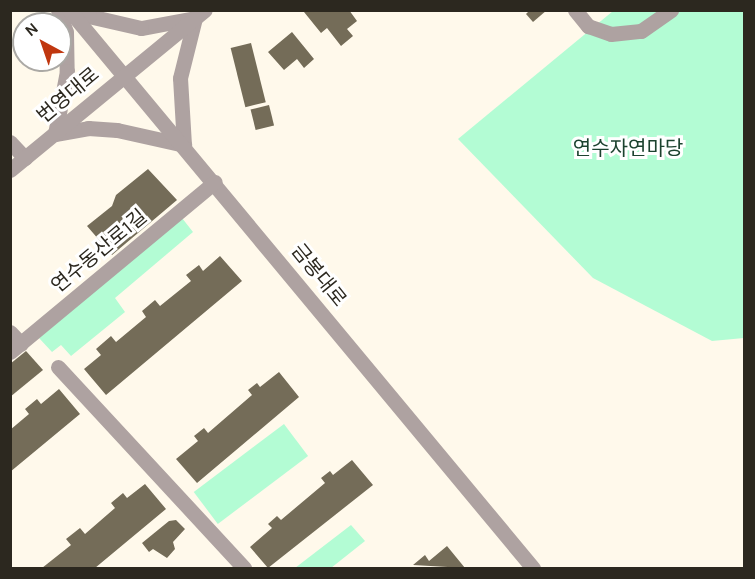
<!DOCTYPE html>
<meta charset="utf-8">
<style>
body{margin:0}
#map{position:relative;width:755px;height:579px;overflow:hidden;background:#fff9eb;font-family:Karla,"Noto Sans KR",sans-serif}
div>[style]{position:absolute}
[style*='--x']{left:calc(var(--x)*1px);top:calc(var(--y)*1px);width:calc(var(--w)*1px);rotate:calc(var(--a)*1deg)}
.green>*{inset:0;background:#b3fcd4;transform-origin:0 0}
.building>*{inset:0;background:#746c58;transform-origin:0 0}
.minor>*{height:15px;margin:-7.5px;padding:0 7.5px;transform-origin:7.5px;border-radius:7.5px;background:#aea2a1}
span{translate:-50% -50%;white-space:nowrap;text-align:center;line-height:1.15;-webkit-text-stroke:6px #fff;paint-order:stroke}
.street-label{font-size:20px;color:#2c281f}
.park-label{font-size:20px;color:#1c432f}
.frame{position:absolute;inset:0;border:12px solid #2c281f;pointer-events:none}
.north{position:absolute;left:12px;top:12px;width:60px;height:60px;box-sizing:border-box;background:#fff;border:2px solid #aba9a5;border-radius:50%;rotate:320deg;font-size:16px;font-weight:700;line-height:24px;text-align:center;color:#2c281f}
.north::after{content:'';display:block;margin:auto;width:21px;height:27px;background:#c0370f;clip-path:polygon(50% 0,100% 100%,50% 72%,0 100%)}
</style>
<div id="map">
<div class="green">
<div style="clip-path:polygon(613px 11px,744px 11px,744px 338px,712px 341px,593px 278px,458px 139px)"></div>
<div style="clip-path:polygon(182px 218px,193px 232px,115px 298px,125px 312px,71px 356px,61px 345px,52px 352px,39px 338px)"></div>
<div style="left:284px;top:424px;width:40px;height:113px;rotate:53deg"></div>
<div style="clip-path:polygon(351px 525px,365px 541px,331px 568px,295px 568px)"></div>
</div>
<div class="building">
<div style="clip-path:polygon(349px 10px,357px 21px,347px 29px,353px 36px,341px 46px,327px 28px,321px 33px,304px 12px)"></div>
<div style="clip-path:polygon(530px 10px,547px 10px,533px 22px,526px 14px)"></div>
<div style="clip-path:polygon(292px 32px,314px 59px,304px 68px,297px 59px,284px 70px,268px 52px)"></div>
<div style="left:251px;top:43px;width:61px;height:21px;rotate:76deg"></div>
<div style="left:269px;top:105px;width:21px;height:19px;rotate:76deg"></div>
<div style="clip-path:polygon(148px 169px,177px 200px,112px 255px,87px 226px,112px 206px,116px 195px)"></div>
<div style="clip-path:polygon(220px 256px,242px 281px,106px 395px,84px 369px,101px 355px,96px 349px,111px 336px,116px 342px,146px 317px,142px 311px,155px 300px,160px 306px,191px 281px,186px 275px,199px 265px,203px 271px)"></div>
<div style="clip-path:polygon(26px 351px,43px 370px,10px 397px,10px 364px)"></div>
<div style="clip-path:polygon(279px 372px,299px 397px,197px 483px,176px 459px,198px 441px,194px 436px,204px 428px,208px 433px,252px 395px,248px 390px,257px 383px,260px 387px)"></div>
<div style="clip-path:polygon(59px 389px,80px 414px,10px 472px,10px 430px,29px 414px,25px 409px,37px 399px,41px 404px)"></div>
<div style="clip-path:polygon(352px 460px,373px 485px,268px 568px,250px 547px,272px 528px,268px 524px,277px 516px,281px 520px,325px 483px,321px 478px,330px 471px,333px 475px)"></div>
<div style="clip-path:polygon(145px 484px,166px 509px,95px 568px,42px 568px,71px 545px,66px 539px,80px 528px,85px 534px,115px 508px,111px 503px,123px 493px,127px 498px)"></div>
<div style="clip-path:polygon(176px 520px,185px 529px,173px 542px,175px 549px,167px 558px,153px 549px,149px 552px,142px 543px,169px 521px)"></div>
<div style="clip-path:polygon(447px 546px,465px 568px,413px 565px,425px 555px,429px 561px)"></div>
</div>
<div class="minor">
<div style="--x:58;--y:10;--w:23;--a:70"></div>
<div style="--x:66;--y:32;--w:39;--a:89"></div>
<div style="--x:67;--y:71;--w:64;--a:100.8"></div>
<div style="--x:55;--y:134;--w:34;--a:-10"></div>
<div style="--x:88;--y:128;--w:29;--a:4"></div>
<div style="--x:117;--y:130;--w:69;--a:12.6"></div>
<div style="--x:184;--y:145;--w:67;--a:-93.4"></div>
<div style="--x:180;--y:78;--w:62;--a:-76"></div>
<div style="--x:195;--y:18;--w:55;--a:169.5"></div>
<div style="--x:141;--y:28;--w:53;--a:-167"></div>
<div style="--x:89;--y:16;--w:10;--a:-143"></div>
<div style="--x:69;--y:10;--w:726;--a:50.26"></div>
<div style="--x:575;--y:10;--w:21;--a:51"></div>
<div style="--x:588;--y:26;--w:24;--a:19"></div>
<div style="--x:611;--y:34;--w:30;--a:-6"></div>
<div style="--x:641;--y:31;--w:37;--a:-35"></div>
<div style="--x:10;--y:142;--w:22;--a:47"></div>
<div style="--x:10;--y:170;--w:252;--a:-39.4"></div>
<div style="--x:10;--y:332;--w:16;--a:47"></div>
<div style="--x:10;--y:352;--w:266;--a:-39.7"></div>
<div style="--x:58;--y:367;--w:274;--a:47.2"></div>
</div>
<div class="street-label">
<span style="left:68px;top:95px;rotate:-40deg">번영대로</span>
<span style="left:99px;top:251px;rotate:-40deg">연수동산로1길</span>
<span style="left:319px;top:275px;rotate:51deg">금봉대로</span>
</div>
<div class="park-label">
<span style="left:628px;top:148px">연수자연마당</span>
</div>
<div class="frame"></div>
<div class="north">N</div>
</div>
